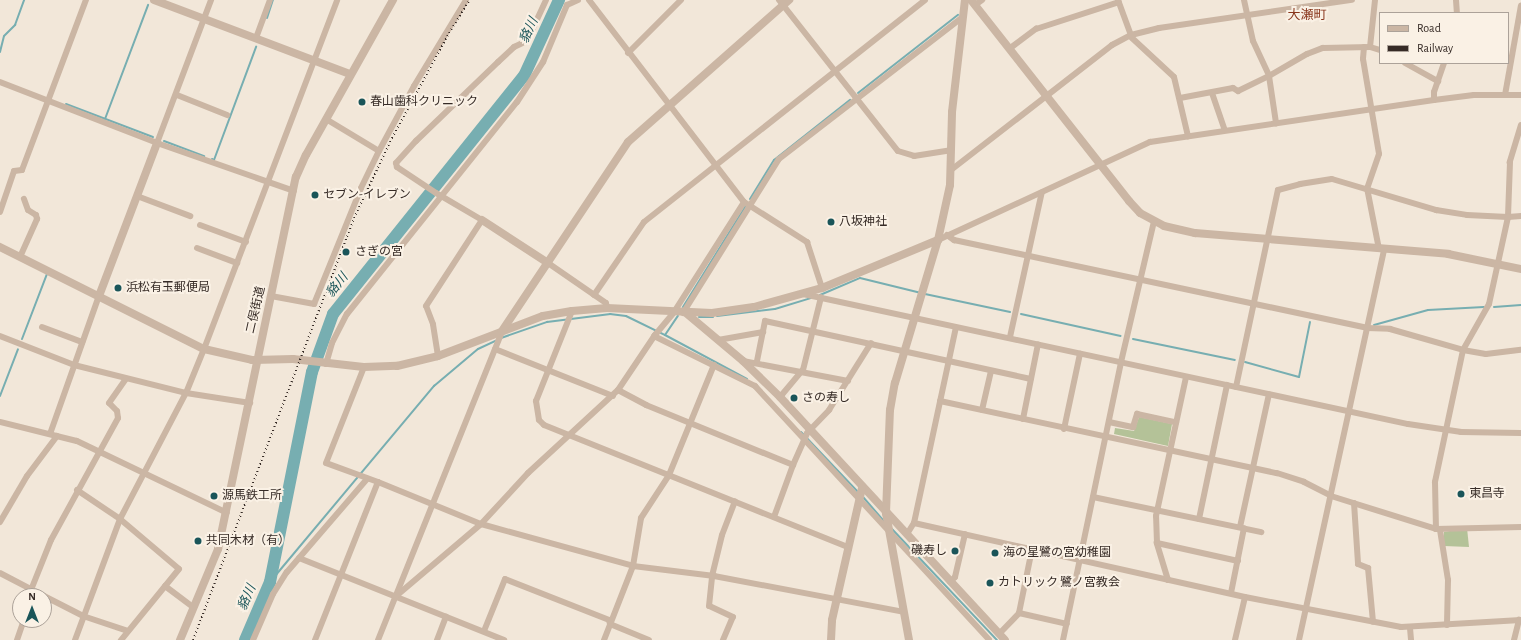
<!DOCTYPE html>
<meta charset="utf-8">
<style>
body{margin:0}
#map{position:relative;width:1521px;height:640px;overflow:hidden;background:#f2e7d9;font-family:"Alegreya Sans","Noto Sans JP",sans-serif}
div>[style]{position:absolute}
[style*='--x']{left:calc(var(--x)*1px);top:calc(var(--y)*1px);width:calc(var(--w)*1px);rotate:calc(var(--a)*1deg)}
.green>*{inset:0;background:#b4c298}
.stream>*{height:2px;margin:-1px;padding:0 1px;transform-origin:1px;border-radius:1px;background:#77aeb1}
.river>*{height:12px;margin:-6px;padding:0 6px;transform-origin:6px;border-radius:6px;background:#77aeb1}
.minor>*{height:6px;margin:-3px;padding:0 3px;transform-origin:3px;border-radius:3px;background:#cbb6a4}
.tertiary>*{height:8px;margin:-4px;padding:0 4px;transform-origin:4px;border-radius:4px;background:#cbb6a4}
.rail>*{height:2px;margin-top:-1px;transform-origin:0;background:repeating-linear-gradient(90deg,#362b26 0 1px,transparent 0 4px)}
.dots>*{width:11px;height:11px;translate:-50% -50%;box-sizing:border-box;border:2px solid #faf1e5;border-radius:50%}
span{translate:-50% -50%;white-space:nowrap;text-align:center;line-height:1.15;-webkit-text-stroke:4px #faf1e5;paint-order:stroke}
.poi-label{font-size:12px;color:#362b26}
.left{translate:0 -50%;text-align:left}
.right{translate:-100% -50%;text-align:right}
.street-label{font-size:12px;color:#362b26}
.neighbourhood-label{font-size:13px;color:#89361c}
.water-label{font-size:13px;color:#1a5559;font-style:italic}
.legend{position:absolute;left:1379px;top:12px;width:130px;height:52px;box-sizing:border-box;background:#faf1e5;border:1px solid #aca299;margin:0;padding:5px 7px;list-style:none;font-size:12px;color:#362b26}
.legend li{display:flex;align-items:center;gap:8px;height:20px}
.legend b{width:20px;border:1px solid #aca299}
.north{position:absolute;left:12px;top:588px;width:40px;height:40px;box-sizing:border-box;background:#faf1e5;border:1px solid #aca299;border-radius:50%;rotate:0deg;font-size:11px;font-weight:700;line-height:16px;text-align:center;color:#362b26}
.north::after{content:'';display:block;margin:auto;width:14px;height:18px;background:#1a5559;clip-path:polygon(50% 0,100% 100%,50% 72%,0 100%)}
</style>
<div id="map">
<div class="green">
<div style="clip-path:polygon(1139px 417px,1172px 424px,1168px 446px,1114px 434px,1115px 428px,1134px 431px)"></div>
<div style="clip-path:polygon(1467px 528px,1469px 547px,1444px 546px,1444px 532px)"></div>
</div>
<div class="stream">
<div style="--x:267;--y:18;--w:19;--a:-72"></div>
<div style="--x:0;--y:52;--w:16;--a:-76"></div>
<div style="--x:4;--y:36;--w:16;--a:-45"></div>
<div style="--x:15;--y:25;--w:27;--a:-70"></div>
<div style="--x:858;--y:93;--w:127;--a:-38"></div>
<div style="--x:66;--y:104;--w:93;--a:20.8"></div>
<div style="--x:105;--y:119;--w:122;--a:-69.3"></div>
<div style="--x:164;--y:141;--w:43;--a:20.6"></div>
<div style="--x:212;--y:159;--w:2;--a:27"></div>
<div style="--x:214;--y:160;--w:121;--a:-69.6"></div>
<div style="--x:750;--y:199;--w:46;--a:-58.4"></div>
<div style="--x:774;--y:160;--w:97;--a:-38.3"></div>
<div style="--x:925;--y:294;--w:87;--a:12"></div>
<div style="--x:820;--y:295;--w:43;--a:-23"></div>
<div style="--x:860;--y:278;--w:63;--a:13.8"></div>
<div style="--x:683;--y:307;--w:118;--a:-58.2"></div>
<div style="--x:1494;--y:307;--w:27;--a:-4"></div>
<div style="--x:1021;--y:314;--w:102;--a:12.4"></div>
<div style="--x:717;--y:316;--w:58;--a:-6.9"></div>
<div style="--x:775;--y:309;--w:39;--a:-17"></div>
<div style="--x:699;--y:317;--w:14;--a:0"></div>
<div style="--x:1374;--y:325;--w:56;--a:-15.5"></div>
<div style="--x:1428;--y:310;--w:56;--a:-3.1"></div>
<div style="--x:665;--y:335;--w:93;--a:28.2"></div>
<div style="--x:501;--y:338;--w:49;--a:-19.2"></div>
<div style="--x:547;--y:322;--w:64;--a:-7.2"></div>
<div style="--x:610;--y:314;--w:16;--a:7"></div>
<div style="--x:626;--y:316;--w:43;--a:26"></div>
<div style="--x:665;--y:335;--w:23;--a:-56"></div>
<div style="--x:22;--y:339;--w:70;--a:-69"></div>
<div style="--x:1133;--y:339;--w:104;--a:11.6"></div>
<div style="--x:1245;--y:362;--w:56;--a:15.5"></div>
<div style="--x:1299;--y:377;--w:56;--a:-78.7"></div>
<div style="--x:0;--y:396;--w:50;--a:-69"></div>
<div style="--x:801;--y:432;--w:84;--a:46.4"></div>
<div style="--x:863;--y:497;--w:32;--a:49"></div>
<div style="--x:891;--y:528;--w:154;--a:46.6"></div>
<div style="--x:270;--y:582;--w:256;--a:-50.1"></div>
<div style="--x:434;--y:386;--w:57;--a:-40.1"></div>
<div style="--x:478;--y:349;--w:21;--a:-25"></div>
</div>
<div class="river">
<div style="--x:245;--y:640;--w:63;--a:-66.7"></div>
<div style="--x:270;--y:582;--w:214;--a:-78.7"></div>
<div style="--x:312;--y:372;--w:62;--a:-70.1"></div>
<div style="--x:333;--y:314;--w:305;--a:-51.3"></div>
<div style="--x:524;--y:76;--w:84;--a:-65.3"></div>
</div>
<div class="minor">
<div style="--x:589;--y:0;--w:255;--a:52.5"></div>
<div style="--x:744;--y:202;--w:75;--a:32.4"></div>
<div style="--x:807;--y:242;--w:48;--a:71.9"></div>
<div style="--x:779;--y:0;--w:192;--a:51.8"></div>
<div style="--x:898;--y:151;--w:17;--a:17"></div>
<div style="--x:914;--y:156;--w:37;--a:-9"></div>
<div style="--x:1118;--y:0;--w:40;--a:69.8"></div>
<div style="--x:1132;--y:38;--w:57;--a:42.9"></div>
<div style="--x:1174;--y:77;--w:61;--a:76.7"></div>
<div style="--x:1244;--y:0;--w:42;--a:77.6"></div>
<div style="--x:1253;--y:41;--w:38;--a:65"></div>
<div style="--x:1269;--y:76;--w:48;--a:81.5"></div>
<div style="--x:1456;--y:0;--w:13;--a:86"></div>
<div style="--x:975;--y:5;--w:9;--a:-36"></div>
<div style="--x:256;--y:38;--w:40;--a:-69.8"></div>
<div style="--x:1364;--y:47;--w:12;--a:95"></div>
<div style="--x:1363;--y:59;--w:96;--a:80.4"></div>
<div style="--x:1379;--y:154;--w:36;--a:109"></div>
<div style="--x:1367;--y:188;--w:62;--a:78.9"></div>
<div style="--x:1370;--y:47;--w:47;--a:-83.9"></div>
<div style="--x:1009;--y:49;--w:34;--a:-37"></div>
<div style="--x:1036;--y:29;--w:87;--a:-18"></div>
<div style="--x:628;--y:53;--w:75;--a:-45"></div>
<div style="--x:1405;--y:63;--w:38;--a:29"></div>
<div style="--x:0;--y:82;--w:168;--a:21.2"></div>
<div style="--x:157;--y:143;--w:145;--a:19.3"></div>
<div style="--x:1212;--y:93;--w:39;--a:71"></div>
<div style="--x:177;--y:95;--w:54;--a:21.8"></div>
<div style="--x:1505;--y:95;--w:91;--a:-79.9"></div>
<div style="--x:1180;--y:98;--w:54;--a:-10.7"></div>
<div style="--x:1233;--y:88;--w:6;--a:31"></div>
<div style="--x:1238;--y:91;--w:34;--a:-26"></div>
<div style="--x:1269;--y:76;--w:44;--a:-30.1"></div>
<div style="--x:1307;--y:54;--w:17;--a:-21"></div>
<div style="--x:1323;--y:48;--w:47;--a:-1.2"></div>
<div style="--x:1370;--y:47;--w:10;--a:17"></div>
<div style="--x:1434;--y:100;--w:8;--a:-90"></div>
<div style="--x:1434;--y:92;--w:31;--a:-71"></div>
<div style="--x:1521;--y:125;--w:39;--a:107"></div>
<div style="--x:1510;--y:162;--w:55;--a:92.1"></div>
<div style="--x:1508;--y:217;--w:13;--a:-4"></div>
<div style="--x:157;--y:143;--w:153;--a:-69.3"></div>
<div style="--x:379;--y:151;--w:74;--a:-61.7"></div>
<div style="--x:414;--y:86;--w:100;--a:-58.8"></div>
<div style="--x:951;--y:170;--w:204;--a:-37.8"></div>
<div style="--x:1112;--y:45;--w:21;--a:-28"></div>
<div style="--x:1131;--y:35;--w:29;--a:-14"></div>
<div style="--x:1159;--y:28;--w:195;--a:-8.3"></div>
<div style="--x:137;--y:196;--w:57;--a:20.7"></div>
<div style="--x:0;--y:212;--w:43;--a:-71.1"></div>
<div style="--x:14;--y:171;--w:8;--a:-7"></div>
<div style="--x:22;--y:170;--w:182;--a:-69.4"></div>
<div style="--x:200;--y:225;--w:49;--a:20.3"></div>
<div style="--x:947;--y:235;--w:9;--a:36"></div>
<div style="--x:954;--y:240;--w:422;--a:12"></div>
<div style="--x:1367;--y:328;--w:23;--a:2"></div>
<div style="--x:1390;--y:329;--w:76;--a:16"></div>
<div style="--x:1463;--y:350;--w:23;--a:10"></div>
<div style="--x:1486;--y:354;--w:35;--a:-7"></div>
<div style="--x:938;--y:240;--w:234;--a:-24.8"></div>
<div style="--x:1150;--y:142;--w:287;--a:-8.4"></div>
<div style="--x:1434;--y:100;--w:40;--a:-7.1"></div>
<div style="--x:1474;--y:95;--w:47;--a:0"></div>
<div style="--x:197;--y:248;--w:43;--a:20.6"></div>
<div style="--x:20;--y:257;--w:42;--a:-65.9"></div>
<div style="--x:37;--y:219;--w:4;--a:-104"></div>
<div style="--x:36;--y:215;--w:9;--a:-148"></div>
<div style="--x:28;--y:210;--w:12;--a:-110"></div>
<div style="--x:548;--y:263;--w:70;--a:34.6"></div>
<div style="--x:606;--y:303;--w:5;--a:79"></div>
<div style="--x:803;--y:294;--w:619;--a:12.13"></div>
<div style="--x:1408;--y:424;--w:54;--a:8.6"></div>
<div style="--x:1461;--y:432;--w:60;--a:1"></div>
<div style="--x:594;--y:295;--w:88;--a:-55.6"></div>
<div style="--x:644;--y:222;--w:358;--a:-38.3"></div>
<div style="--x:271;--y:296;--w:44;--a:10.5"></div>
<div style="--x:314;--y:304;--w:125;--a:-67.9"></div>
<div style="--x:361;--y:188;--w:41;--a:-64.1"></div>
<div style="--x:379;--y:151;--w:62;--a:-148.9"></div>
<div style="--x:572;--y:311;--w:97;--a:111.8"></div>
<div style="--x:536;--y:401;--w:19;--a:81"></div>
<div style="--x:539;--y:420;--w:7;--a:45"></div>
<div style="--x:544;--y:425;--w:328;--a:21.9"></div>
<div style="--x:683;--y:313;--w:181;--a:-58.1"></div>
<div style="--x:779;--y:159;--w:232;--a:-37.7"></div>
<div style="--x:42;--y:327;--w:43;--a:20.6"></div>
<div style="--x:0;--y:336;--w:79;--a:21.4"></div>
<div style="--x:74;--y:365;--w:115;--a:14"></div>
<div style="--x:186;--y:393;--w:65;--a:8.9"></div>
<div style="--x:654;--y:336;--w:113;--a:26.3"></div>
<div style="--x:755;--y:386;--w:345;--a:47.3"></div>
<div style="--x:1010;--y:337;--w:148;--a:-77.6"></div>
<div style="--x:718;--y:340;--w:46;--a:-10.1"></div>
<div style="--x:495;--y:349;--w:127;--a:21.7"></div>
<div style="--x:438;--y:356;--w:32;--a:-99"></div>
<div style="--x:433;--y:324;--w:19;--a:-111"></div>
<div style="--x:426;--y:306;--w:103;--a:-56.9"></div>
<div style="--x:482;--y:220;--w:53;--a:-149.6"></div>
<div style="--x:436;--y:193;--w:47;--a:-146.3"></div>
<div style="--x:397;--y:167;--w:4;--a:-104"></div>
<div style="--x:396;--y:163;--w:30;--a:-48"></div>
<div style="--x:416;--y:141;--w:114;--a:-43.9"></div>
<div style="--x:498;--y:62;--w:22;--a:-43"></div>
<div style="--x:514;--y:47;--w:14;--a:-25"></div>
<div style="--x:527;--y:41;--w:45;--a:-65.1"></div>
<div style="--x:743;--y:361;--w:107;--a:10.8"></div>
<div style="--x:757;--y:361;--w:41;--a:-78.7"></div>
<div style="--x:765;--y:321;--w:272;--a:12.3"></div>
<div style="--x:326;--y:364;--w:22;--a:-74"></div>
<div style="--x:332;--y:343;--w:33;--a:-63"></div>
<div style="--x:347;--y:314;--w:272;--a:-51.3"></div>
<div style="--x:517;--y:102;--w:48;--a:-57"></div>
<div style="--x:543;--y:62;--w:62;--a:-67.2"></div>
<div style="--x:567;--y:5;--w:12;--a:-24"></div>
<div style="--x:1236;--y:387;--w:201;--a:-78"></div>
<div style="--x:1278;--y:190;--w:23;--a:-15"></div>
<div style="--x:1300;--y:184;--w:32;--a:-9"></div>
<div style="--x:1332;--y:179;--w:109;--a:16.6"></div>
<div style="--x:1436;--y:210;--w:31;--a:9"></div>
<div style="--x:1467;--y:215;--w:41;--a:2.8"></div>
<div style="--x:1508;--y:217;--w:89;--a:102.3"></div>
<div style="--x:1489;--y:304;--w:53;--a:119.5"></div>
<div style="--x:1463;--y:350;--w:135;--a:102"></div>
<div style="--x:1435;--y:482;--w:47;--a:88.8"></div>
<div style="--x:618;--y:390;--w:32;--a:28"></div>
<div style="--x:646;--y:405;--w:159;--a:22.2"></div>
<div style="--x:793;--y:465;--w:55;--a:110.1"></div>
<div style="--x:780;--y:397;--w:35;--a:-50"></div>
<div style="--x:803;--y:370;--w:75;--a:-76.1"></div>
<div style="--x:940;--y:401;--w:345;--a:12.1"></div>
<div style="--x:1277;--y:473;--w:28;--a:18"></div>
<div style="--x:1304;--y:482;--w:30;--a:27"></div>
<div style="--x:1331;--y:496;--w:110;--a:17.4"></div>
<div style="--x:1436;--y:529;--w:85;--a:-1.3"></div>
<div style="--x:982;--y:410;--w:40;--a:-77"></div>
<div style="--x:1023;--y:419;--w:76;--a:-78.7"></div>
<div style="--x:0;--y:422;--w:79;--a:13.9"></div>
<div style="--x:77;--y:441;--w:166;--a:25.6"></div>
<div style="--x:1109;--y:422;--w:25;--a:12"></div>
<div style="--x:1133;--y:427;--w:14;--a:-73"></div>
<div style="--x:1137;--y:414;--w:40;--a:12"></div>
<div style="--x:1064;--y:429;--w:77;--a:-78"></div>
<div style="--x:50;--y:434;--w:146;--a:-70.5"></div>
<div style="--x:793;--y:465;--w:35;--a:-66"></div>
<div style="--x:807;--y:433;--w:32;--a:-46"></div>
<div style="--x:829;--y:410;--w:79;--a:-57.9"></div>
<div style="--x:378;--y:482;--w:111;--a:22.2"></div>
<div style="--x:481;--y:524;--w:158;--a:15.4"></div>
<div style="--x:633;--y:566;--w:82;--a:7"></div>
<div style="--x:714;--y:576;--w:193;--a:10.7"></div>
<div style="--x:77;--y:490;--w:52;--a:34"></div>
<div style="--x:120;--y:519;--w:77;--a:40.3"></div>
<div style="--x:179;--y:569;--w:92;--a:129.2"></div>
<div style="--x:1093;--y:497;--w:172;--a:11.8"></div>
<div style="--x:1354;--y:503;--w:61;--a:86.2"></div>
<div style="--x:1358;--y:564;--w:11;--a:22"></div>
<div style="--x:1368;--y:568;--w:54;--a:84.7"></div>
<div style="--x:1199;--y:519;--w:137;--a:-78.2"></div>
<div style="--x:0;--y:522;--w:53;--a:-59.6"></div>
<div style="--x:27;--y:476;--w:50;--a:-53.1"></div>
<div style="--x:914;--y:523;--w:339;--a:12.6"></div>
<div style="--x:1245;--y:597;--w:159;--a:10.9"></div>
<div style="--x:1401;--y:627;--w:120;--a:-3.3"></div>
<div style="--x:1240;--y:527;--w:136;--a:-77.7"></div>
<div style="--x:1440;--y:530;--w:51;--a:80.9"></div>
<div style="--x:1448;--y:580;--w:45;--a:91.3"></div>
<div style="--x:907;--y:534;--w:13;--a:-58"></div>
<div style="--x:914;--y:523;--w:200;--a:-77.9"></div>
<div style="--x:1157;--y:543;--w:83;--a:12.5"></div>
<div style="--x:299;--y:558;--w:221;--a:21.8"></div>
<div style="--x:0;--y:573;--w:50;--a:27.6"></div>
<div style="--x:1168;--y:580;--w:39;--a:-107"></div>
<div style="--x:1157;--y:543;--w:27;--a:-92"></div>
<div style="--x:1156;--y:516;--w:142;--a:-77.8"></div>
<div style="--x:950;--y:582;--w:7;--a:-45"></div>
<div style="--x:955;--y:577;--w:44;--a:-76.9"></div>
<div style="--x:165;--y:586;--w:36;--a:37"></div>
<div style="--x:31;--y:590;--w:54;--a:-68.2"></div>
<div style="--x:51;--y:540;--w:139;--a:-61.2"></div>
<div style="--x:118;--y:418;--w:7;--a:-98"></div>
<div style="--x:117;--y:411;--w:11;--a:-135"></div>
<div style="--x:109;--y:403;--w:29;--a:-55"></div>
<div style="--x:1231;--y:593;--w:66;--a:-78.7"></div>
<div style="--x:44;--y:596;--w:44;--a:27.1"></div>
<div style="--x:83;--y:616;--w:47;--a:18.4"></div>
<div style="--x:395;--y:597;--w:113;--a:-40.3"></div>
<div style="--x:481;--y:524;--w:69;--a:-47.3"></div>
<div style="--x:528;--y:473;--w:122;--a:-42.7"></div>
<div style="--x:618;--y:390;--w:66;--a:-56.1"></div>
<div style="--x:655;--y:335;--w:30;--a:-50"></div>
<div style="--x:674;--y:312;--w:130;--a:-57.5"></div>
<div style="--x:1019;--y:613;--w:49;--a:12.9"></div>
<div style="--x:1410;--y:628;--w:12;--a:85"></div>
<div style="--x:484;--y:631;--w:56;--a:-68"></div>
<div style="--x:505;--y:579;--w:112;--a:21.5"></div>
<div style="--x:609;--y:620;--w:4;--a:76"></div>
<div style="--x:610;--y:624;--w:42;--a:22.3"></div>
<div style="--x:999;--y:634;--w:29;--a:-46"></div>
<div style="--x:1019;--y:613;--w:65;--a:-78.5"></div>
<div style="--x:17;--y:640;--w:21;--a:-71"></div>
<div style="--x:75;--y:640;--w:129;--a:-69.6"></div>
<div style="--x:120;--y:519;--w:142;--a:-62.4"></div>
<div style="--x:186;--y:393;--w:48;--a:-67.8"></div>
<div style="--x:204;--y:349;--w:373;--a:-69.1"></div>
<div style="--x:253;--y:640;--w:50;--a:-66.5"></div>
<div style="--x:273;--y:594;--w:26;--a:-58"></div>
<div style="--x:287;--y:572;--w:123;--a:-49.3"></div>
<div style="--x:315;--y:640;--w:170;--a:-68.3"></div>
<div style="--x:378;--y:482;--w:55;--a:-159.9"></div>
<div style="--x:326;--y:463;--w:103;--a:-68.4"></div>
<div style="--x:378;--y:640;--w:333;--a:-68.1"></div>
<div style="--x:437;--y:640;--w:25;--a:-69"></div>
<div style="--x:604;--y:640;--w:79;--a:-68.6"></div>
<div style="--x:633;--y:566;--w:49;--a:-80.5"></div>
<div style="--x:641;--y:518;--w:51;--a:-56.9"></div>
<div style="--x:669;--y:475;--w:119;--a:-67.8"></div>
<div style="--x:723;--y:640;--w:25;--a:-67"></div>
<div style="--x:733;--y:617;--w:26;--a:-155"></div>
<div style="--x:709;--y:606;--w:30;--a:-84"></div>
<div style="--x:712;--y:576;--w:42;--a:-76.3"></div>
<div style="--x:722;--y:535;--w:36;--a:-69"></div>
<div style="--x:1063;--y:640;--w:284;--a:-78.2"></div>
<div style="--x:1121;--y:362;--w:145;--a:-76.8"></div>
<div style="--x:1235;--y:640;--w:44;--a:-76.9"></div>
<div style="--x:1299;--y:640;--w:400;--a:-77.7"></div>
<div style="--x:1514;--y:640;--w:21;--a:-76"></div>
</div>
<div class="tertiary">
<div style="--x:154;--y:0;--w:210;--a:20.7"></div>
<div style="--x:971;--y:0;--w:256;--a:51.8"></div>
<div style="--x:1129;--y:201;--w:16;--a:47"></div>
<div style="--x:1140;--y:213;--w:27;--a:28"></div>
<div style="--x:1164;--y:226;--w:32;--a:13"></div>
<div style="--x:1195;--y:233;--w:254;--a:4.7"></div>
<div style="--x:1448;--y:254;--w:75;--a:11.6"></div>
<div style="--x:482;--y:220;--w:79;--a:33.1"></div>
<div style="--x:0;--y:247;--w:228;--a:26.6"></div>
<div style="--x:204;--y:349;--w:49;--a:12.9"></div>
<div style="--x:252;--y:360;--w:41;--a:-1.4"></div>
<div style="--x:293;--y:359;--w:71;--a:6.4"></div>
<div style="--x:364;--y:367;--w:33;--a:-2"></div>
<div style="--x:397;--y:366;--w:42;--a:-13.7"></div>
<div style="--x:438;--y:356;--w:112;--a:-20.9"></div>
<div style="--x:543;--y:316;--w:29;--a:-10"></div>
<div style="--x:572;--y:311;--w:35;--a:-5"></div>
<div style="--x:607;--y:308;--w:105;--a:2.7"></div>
<div style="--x:712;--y:313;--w:42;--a:-8.1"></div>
<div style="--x:754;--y:307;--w:71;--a:-15.6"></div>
<div style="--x:822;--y:288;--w:126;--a:-22.5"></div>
<div style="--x:99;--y:296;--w:164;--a:-69.2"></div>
<div style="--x:686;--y:313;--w:75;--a:40.1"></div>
<div style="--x:743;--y:361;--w:52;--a:44.2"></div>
<div style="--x:780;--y:397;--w:331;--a:47.2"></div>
<div style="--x:502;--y:331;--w:227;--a:-56.3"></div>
<div style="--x:628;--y:142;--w:215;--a:-41.4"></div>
<div style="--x:180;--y:640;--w:99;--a:-67.3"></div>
<div style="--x:218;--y:549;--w:380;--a:-78.2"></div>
<div style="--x:296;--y:177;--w:24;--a:-66"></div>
<div style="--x:306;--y:155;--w:178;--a:-60.7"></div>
<div style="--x:831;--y:640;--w:20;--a:-87"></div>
<div style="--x:832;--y:620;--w:135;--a:-77.2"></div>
<div style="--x:909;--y:640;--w:129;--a:-100.3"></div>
<div style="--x:886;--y:513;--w:103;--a:-87.8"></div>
<div style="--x:890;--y:410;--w:27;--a:-80"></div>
<div style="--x:895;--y:383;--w:149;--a:-73.3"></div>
<div style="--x:938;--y:240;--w:56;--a:-77.7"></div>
<div style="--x:950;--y:185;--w:73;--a:-88.4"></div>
<div style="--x:952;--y:112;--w:113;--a:-83.4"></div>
</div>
<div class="rail">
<div style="--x:193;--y:640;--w:452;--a:-69.1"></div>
<div style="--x:354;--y:218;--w:89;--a:-64.6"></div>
<div style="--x:392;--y:138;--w:119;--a:-61.5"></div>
<div style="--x:449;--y:33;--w:39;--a:-58"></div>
</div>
<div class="dots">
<div style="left:362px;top:102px;background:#1a5559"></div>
<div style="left:315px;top:195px;background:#1a5559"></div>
<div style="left:831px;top:222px;background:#1a5559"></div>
<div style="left:346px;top:252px;background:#1a5559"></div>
<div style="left:118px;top:288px;background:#1a5559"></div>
<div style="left:794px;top:398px;background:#1a5559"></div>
<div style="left:1461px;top:494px;background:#1a5559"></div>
<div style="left:214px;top:496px;background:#1a5559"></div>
<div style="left:198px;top:541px;background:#1a5559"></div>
<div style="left:955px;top:551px;background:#1a5559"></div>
<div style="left:995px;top:553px;background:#1a5559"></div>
<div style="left:990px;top:583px;background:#1a5559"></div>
</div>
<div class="poi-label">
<span class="left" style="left:370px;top:102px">春山歯科クリニック</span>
<span class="left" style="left:323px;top:195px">セブン-イレブン</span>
<span class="left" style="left:839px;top:222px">八坂神社</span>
<span class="left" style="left:355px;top:252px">さぎの宮</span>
<span class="left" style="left:126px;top:288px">浜松有玉郵便局</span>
<span class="left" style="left:802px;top:398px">さの寿し</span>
<span class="left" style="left:1469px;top:494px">東昌寺</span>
<span class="left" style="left:222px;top:496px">源馬鉄工所</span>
<span class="left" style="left:206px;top:541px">共同木材（有）</span>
<span class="right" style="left:947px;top:551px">磯寿し</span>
<span class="left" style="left:1003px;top:553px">海の星鷺の宮幼稚園</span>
<span class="left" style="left:998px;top:583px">カトリック 鷺ノ宮教会</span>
</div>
<div class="street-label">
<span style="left:256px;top:310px;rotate:-77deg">二俣街道</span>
</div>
<div class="neighbourhood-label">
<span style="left:1307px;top:16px">大瀬町</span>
</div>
<div class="water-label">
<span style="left:530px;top:31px;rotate:-65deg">貉川</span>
<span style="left:338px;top:286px;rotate:-51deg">貉川</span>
<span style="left:248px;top:598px;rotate:-66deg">貉川</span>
</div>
<ul class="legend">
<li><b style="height:5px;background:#cbb6a4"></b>Road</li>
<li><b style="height:5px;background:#362b26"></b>Railway</li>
</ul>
<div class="north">N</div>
</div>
